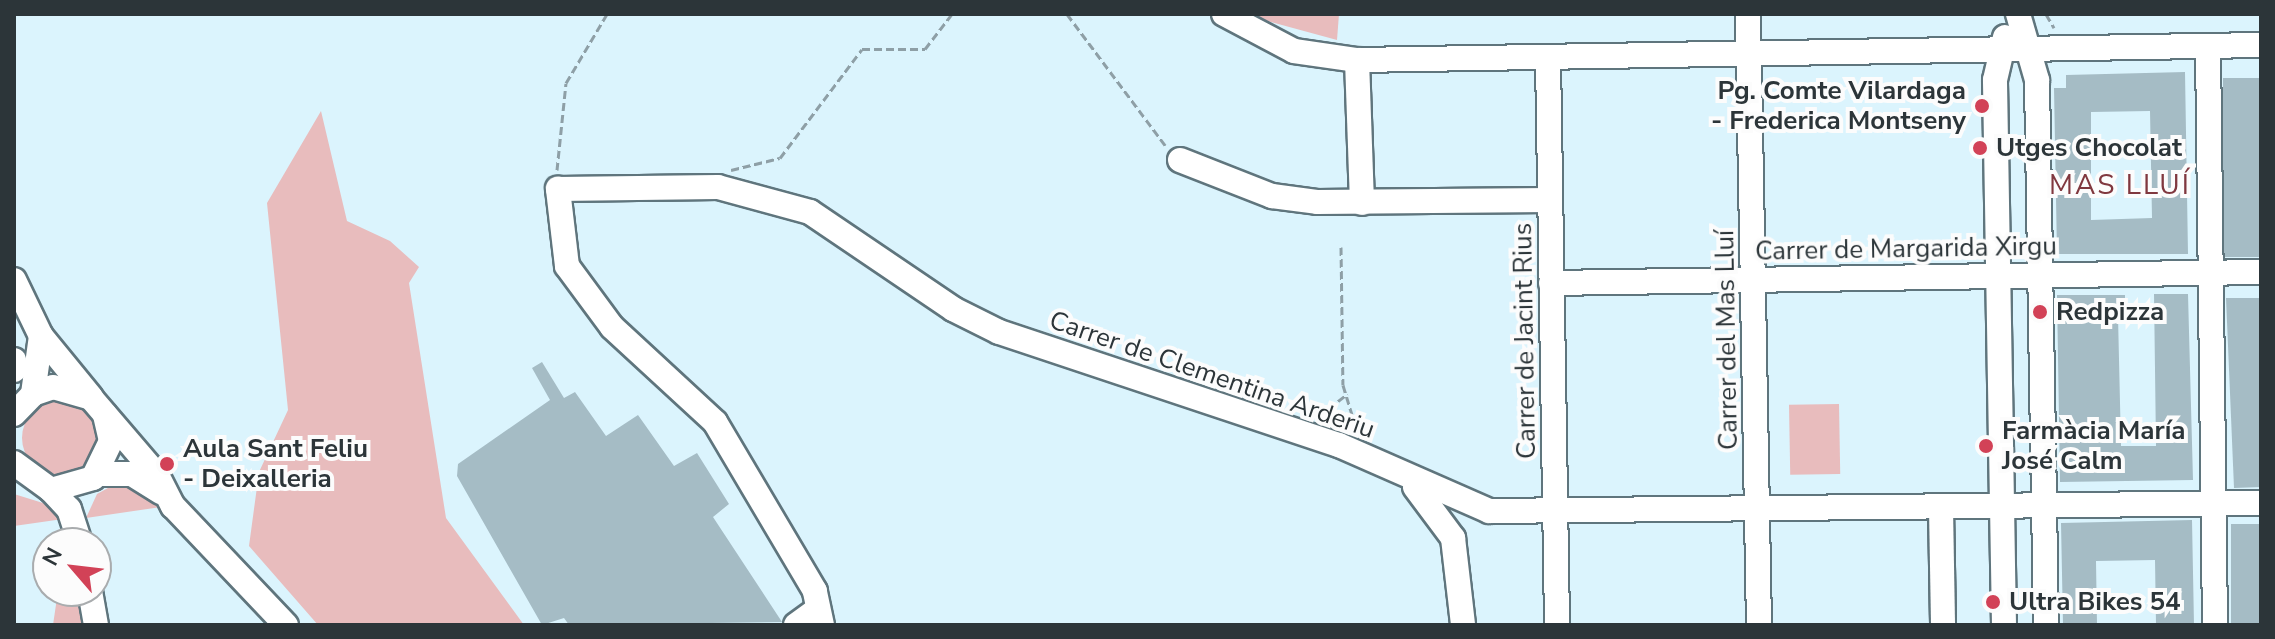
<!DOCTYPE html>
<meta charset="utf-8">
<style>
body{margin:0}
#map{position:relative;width:2275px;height:639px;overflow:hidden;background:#dbf4fd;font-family:"Nunito Sans",sans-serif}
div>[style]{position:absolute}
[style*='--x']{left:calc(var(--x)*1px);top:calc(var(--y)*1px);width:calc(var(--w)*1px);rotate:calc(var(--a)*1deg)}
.green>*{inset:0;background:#e8bcbd;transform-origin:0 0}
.round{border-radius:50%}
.building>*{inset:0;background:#a5bcc5;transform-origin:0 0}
.path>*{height:3px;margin-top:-1.5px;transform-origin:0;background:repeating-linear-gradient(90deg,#8e9fa6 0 8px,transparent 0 12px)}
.roads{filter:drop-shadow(2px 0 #5f757d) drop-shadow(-2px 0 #5f757d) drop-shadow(0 2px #5f757d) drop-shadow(0 -2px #5f757d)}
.minor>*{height:24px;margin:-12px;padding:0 12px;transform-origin:12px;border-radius:12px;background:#fff}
.dots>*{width:22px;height:22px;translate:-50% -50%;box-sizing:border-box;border:4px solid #fcfcfc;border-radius:50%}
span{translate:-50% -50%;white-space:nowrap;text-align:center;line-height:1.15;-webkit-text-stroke:8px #fcfcfc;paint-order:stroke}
.poi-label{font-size:26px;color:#2c3539;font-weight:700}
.right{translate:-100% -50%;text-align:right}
.left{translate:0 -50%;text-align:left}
.street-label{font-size:26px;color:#2c3539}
.neighbourhood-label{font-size:28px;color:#80383f;letter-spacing:2px}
.frame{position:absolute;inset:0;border:16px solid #2c3539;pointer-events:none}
.north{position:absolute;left:32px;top:527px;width:80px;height:80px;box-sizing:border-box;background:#fcfcfc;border:2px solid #a9acae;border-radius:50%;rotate:298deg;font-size:22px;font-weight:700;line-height:32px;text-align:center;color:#2c3539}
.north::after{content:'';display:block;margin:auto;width:28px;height:36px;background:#d24257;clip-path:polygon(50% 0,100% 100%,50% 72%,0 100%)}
</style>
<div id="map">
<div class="green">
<div style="clip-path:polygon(1244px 14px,1339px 14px,1337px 40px,1245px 15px)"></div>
<div style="clip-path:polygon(321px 111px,347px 221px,390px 241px,419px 267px,409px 283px,446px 518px,524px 625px,318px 625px,249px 546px,259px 472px,288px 410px,267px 203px)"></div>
<div class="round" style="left:22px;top:400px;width:76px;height:76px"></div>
<div style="left:1839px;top:404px;width:70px;height:50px;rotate:89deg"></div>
<div style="clip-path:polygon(119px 482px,145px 490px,161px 507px,86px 518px,97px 494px)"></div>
<div style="clip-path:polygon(14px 494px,43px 503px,63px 519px,14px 526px)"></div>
<div style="clip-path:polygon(58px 591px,78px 591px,86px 625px,53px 625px)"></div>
</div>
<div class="building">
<div style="clip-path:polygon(evenodd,2185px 72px,2188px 254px,2057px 254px,2054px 88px,2066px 88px,2066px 75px,2185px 72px,2150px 111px,2152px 218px,2091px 220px,2091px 112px,2150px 111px)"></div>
<div style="left:2261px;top:78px;width:179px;height:38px;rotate:90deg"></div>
<div style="clip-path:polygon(2154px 294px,2188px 294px,2193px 480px,2060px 482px,2057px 295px,2125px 295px,2125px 315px,2118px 316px,2121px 446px,2156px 446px)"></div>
<div style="clip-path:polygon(2226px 298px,2261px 298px,2261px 487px,2234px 488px)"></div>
<div style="clip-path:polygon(542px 362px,564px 398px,575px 392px,606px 436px,638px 415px,674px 466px,697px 453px,729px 504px,713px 517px,782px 622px,569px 625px,564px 618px,542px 625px,457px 476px,458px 464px,550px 400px,532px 368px)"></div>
<div style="clip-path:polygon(2192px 520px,2194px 625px,2156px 625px,2155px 560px,2096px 561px,2097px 625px,2063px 625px,2061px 523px)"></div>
<div style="left:2261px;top:524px;width:101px;height:30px;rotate:90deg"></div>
</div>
<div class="path">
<div style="--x:1067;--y:14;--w:164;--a:53.2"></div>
<div style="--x:2046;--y:14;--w:16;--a:60"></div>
<div style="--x:557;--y:170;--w:87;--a:-84.1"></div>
<div style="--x:566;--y:83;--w:80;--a:-59.3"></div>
<div style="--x:731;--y:170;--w:50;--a:-13.8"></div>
<div style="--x:780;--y:158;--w:136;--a:-53"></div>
<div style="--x:862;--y:49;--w:63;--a:0"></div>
<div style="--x:925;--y:49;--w:44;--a:-52.4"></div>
<div style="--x:1341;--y:247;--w:138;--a:89.2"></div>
<div style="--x:1343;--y:385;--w:48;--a:73.1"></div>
<div style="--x:1319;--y:416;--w:36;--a:-38"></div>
</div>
<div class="roads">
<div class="minor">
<div style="--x:1224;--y:14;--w:79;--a:27.9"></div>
<div style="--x:1294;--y:51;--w:64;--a:8.1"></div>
<div style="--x:1357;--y:60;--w:904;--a:-0.95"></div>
<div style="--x:1748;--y:14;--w:611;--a:88.97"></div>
<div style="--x:2018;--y:14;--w:69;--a:73.9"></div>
<div style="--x:2037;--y:80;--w:545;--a:89.05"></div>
<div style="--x:2208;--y:46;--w:579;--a:89.31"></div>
<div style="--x:1548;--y:57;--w:568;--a:89.09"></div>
<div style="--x:1357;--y:60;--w:143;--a:88"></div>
<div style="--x:1180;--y:160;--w:99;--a:21.4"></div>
<div style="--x:1272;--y:196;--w:45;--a:7.6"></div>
<div style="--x:1317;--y:202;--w:233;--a:-0.5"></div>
<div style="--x:14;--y:280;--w:62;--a:64.3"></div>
<div style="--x:41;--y:336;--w:59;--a:97.9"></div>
<div style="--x:1551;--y:283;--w:710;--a:-0.89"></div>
<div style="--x:41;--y:336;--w:77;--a:50.8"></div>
<div style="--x:14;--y:360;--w:10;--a:90"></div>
<div style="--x:14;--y:414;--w:28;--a:-46"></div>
<div style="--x:33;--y:394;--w:21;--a:-19"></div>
<div style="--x:53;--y:387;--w:40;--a:16"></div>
<div style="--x:91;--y:398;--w:101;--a:49.4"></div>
<div style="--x:157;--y:475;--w:35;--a:63"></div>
<div style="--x:173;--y:506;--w:164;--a:46.5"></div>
<div style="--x:14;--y:463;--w:46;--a:36.1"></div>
<div style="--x:51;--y:490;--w:44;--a:-15.9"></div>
<div style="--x:93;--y:478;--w:41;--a:-64.1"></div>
<div style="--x:111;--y:441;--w:27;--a:-103"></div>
<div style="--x:97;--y:474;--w:35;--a:0"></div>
<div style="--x:132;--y:474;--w:34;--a:32"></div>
<div style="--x:1415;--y:487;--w:64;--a:53.3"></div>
<div style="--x:1453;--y:538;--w:88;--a:83.4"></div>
<div style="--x:51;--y:490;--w:26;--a:47"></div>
<div style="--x:69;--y:509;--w:36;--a:72"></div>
<div style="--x:1941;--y:508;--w:117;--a:89"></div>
<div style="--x:90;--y:591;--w:35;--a:80"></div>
<div style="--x:796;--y:625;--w:26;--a:-36"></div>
<div style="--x:822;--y:625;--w:35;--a:-102"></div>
<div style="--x:815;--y:591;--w:196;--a:-120.6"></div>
<div style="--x:715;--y:422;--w:140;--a:-137.3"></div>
<div style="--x:612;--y:327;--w:76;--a:-126.4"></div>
<div style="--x:567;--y:266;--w:78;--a:-96.7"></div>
<div style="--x:558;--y:189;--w:160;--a:-0.7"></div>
<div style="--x:718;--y:187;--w:95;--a:15.2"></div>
<div style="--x:810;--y:212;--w:173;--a:34.1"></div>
<div style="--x:953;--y:309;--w:51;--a:26.6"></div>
<div style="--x:999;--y:332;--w:358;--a:18.4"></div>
<div style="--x:1339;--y:445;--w:164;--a:23.7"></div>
<div style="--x:1489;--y:511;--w:772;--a:-0.59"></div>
<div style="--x:2004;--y:625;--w:545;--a:-90.95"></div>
<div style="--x:1995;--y:80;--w:44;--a:-76.9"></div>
</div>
</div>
<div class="dots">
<div style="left:1982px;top:106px;background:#d24257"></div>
<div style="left:1980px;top:148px;background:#d24257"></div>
<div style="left:2040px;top:312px;background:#d24257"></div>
<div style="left:1986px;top:446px;background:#d24257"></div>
<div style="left:167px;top:464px;background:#d24257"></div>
<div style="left:1993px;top:602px;background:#d24257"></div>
</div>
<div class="poi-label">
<span class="right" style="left:1966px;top:106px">Pg. Comte Vilardaga<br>- Frederica Montseny</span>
<span class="left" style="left:1996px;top:148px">Utges Chocolat</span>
<span class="left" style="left:2056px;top:312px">Redpizza</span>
<span class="left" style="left:2002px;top:446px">Farmàcia María<br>José Calm</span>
<span class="left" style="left:183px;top:464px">Aula Sant Feliu<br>- Deixalleria</span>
<span class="left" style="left:2009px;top:602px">Ultra Bikes 54</span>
</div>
<div class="street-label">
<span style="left:1906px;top:249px;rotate:-1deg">Carrer de Margarida Xirgu</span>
<span style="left:1727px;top:340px;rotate:-91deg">Carrer del Mas Lluí</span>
<span style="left:1525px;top:341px;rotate:-91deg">Carrer de Jacint Rius</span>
<span style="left:1212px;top:375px;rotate:19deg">Carrer de Clementina Arderiu</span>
</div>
<div class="neighbourhood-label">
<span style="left:2120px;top:185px">MAS LLUÍ</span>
</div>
<div class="frame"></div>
<div class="north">N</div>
</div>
